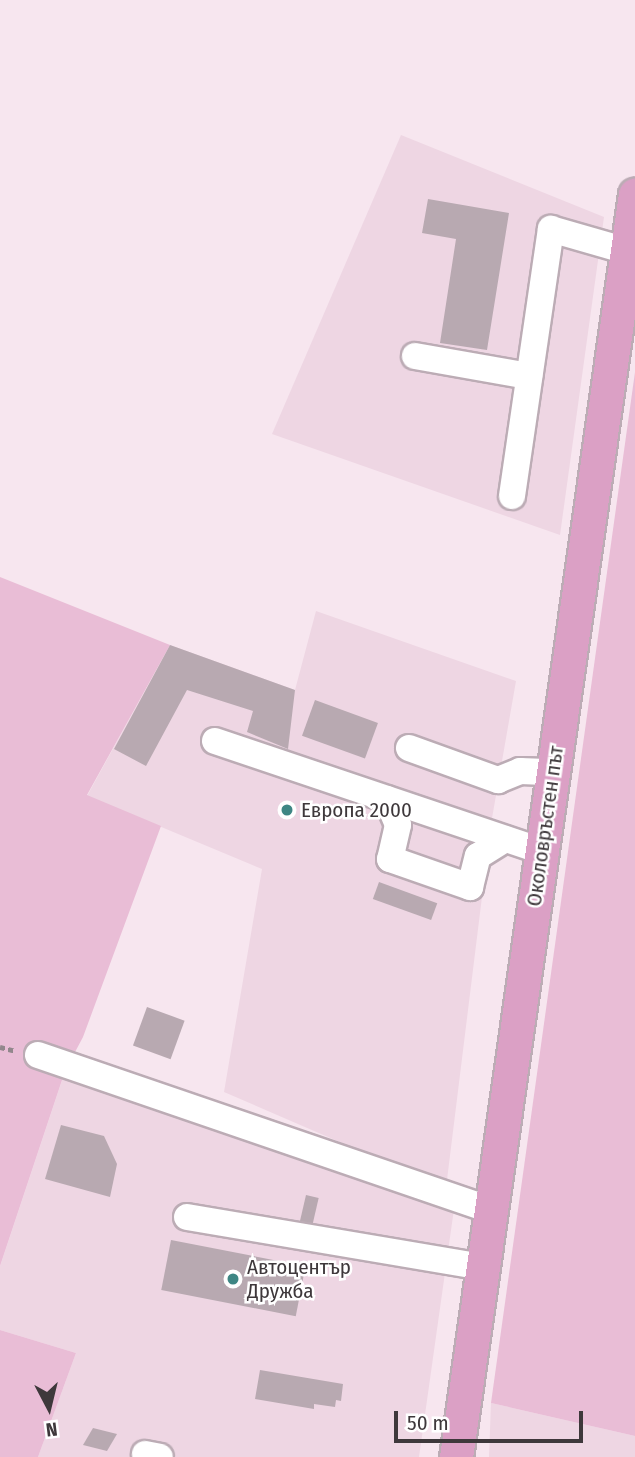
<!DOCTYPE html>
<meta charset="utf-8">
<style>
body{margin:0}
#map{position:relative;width:635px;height:1457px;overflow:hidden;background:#f7e6ef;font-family:"Fira Sans Condensed",sans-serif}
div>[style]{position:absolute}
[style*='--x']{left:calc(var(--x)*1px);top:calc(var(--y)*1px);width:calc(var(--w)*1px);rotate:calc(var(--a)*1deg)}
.built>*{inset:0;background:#eed6e3}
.green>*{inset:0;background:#e9bdd6}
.building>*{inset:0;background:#b8a9b1;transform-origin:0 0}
.path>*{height:4.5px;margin-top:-2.25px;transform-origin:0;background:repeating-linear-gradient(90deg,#92878c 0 5px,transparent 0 8.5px)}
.roads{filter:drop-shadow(2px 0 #bcacb5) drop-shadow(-2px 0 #bcacb5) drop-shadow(0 2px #bcacb5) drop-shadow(0 -2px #bcacb5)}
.minor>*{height:26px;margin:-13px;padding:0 13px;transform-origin:13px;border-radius:13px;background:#fff}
.major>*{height:33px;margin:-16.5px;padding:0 16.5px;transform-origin:16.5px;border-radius:16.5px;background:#dba0c5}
.dots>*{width:19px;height:19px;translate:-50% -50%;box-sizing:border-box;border:4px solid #fff;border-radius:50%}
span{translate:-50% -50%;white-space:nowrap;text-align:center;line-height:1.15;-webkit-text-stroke:5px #fff;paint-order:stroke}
.poi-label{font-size:21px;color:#3e383b}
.left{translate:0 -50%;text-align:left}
.street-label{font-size:21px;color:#3e383b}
.north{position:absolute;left:14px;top:1373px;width:70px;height:70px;-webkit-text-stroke:5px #fff;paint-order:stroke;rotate:173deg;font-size:19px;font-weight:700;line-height:28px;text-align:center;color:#3e383b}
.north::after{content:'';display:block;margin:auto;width:24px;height:32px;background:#3e383b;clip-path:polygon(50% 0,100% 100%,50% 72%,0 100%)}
.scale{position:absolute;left:394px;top:1411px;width:189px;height:32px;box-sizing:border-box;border:4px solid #3e383b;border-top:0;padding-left:9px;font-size:21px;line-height:24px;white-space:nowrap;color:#3e383b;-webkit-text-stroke:5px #fff;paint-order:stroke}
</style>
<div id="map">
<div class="built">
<div style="clip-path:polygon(401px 135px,604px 217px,560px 535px,272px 434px)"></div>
<div style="clip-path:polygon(316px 611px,516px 681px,491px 824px,446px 1188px,224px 1092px,262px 869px,87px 796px,170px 645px,295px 690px)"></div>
<div style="clip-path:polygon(65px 1071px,454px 1209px,419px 1457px,38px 1457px,76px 1353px,0 1330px,0 1266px)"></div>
<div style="clip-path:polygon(491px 1403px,635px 1436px,635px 1457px,489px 1457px)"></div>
</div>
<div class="green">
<div style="clip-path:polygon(635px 372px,635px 1436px,491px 1403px)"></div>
<div style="clip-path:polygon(0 577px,170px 645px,87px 795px,161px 826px,83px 1037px,65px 1071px,0 1266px)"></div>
<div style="clip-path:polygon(0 1330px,76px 1353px,38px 1457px,0 1457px)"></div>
</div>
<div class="building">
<div style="clip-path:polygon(428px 199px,509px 213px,487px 350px,440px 343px,456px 239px,422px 233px)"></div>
<div style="clip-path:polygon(170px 645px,295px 690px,288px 749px,247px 732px,253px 711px,187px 690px,146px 766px,114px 749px)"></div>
<div style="left:315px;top:700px;width:67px;height:38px;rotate:20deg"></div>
<div style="left:379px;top:882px;width:62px;height:18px;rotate:20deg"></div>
<div style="left:147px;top:1007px;width:40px;height:41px;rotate:20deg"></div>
<div style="clip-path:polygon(61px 1125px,104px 1136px,117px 1164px,110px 1197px,45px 1179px)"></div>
<div style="left:306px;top:1195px;width:13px;height:28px;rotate:13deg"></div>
<div style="left:171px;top:1240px;width:137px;height:51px;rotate:11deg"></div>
<div style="clip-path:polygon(260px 1370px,343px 1384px,341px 1401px,336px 1400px,335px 1407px,314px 1404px,314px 1409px,255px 1399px)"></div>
<div style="clip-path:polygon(93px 1428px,117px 1434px,107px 1451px,83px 1445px)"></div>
</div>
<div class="path">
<div style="--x:0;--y:1047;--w:16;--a:14"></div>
</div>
<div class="roads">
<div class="minor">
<div style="--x:415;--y:356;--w:116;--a:10"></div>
<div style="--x:512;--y:496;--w:270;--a:-81.7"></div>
<div style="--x:551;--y:229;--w:79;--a:16.1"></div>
<div style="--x:215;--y:741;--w:344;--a:18.6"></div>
<div style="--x:409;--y:748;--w:95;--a:19.8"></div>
<div style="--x:498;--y:780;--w:24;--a:-22"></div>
<div style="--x:520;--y:771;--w:33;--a:2"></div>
<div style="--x:387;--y:799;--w:28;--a:67"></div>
<div style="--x:398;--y:825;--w:35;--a:103"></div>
<div style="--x:390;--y:859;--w:85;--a:19.3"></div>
<div style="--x:470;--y:887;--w:32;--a:-76"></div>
<div style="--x:478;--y:856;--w:32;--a:-32"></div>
<div style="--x:38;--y:1055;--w:479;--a:18.9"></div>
<div style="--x:187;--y:1217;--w:300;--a:9.6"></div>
<div style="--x:145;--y:1454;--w:15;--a:11"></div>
</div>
<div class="major">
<div style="--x:456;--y:1457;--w:1275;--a:-81.93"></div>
</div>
</div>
<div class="dots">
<div style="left:287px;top:810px;background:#3e8684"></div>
<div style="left:233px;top:1279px;background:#3e8684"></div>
</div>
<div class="poi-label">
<span class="left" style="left:301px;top:810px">Европа 2000</span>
<span class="left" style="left:247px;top:1279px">Автоцентър<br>Дружба</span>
</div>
<div class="street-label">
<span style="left:545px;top:826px;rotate:-82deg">Околовръстен път</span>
</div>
<div class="north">N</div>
<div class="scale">50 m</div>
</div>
